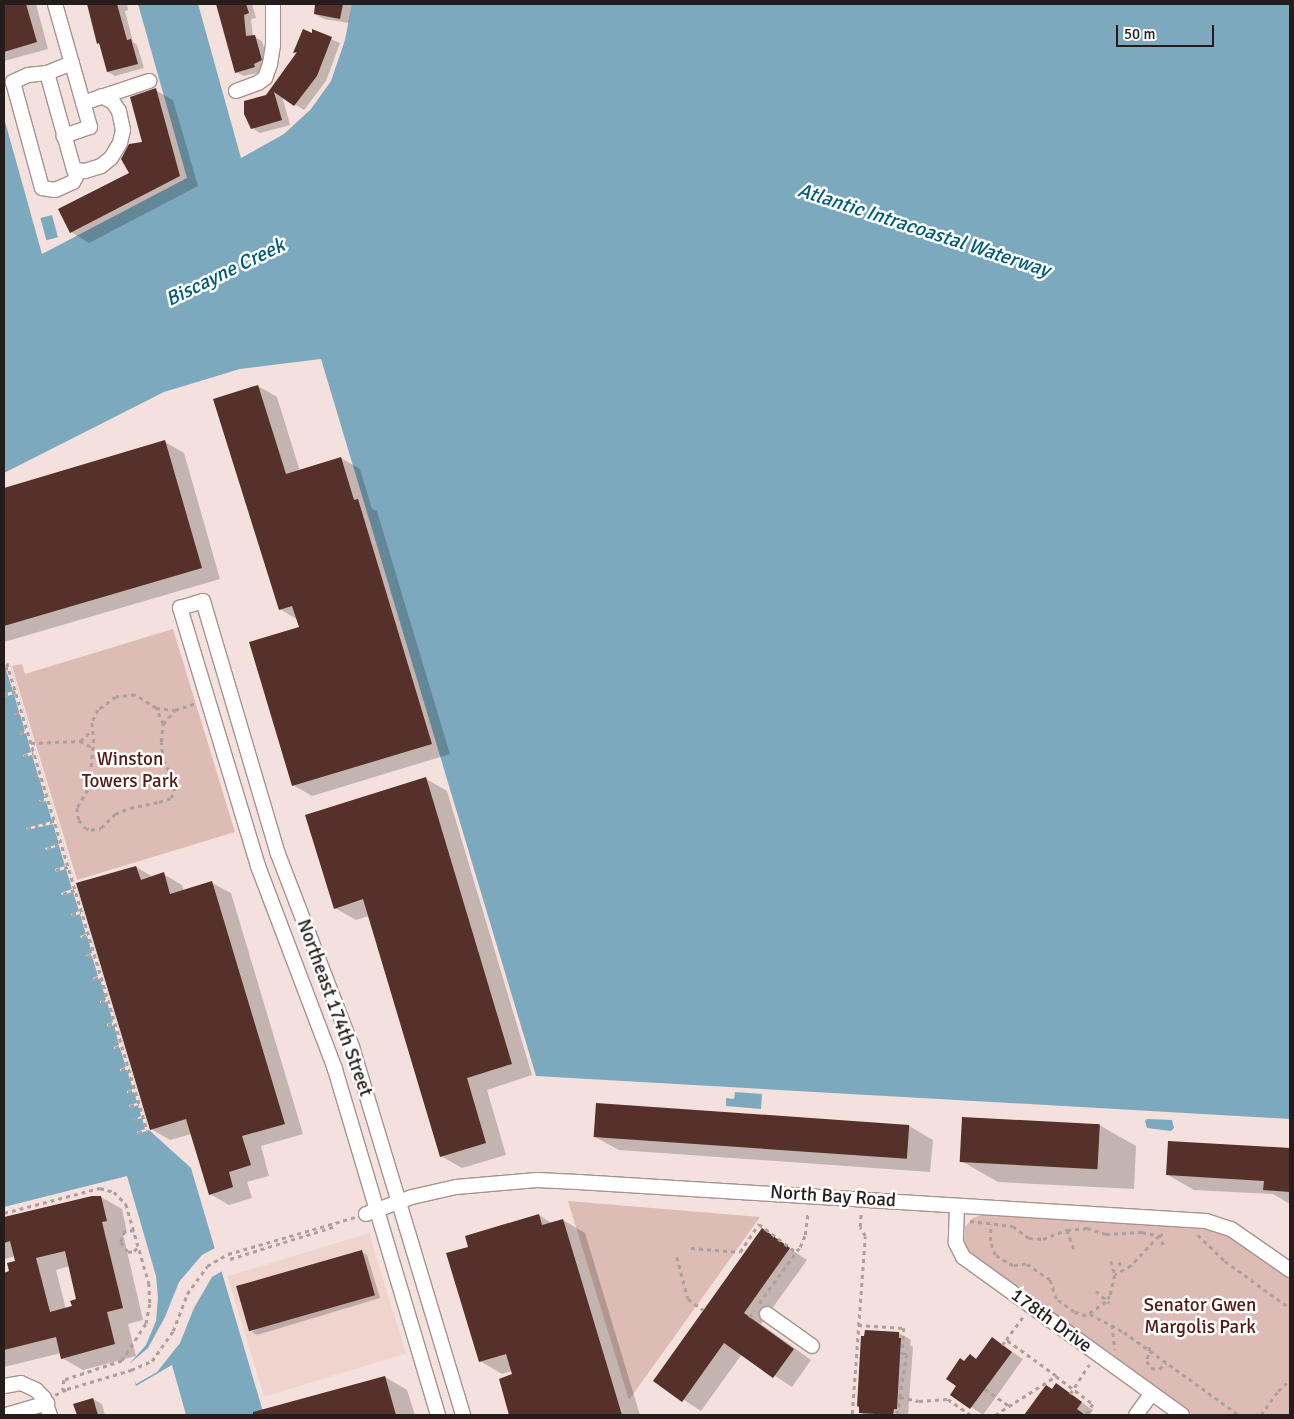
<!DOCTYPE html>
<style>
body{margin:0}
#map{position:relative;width:1294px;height:1419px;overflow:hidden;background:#f4e1dd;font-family:Signika,sans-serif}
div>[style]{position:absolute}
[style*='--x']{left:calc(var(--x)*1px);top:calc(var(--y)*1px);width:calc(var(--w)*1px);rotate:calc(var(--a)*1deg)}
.built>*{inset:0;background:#efd4ce;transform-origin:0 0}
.green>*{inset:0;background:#debcb6}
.water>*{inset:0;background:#7da9be;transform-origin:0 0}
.pier>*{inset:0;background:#f4e1dd}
.shadow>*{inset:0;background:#0003}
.building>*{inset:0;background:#56302a;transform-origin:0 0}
.path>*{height:2.5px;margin-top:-1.25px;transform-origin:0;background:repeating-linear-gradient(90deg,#ae9f9c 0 4px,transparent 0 8px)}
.roads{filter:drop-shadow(1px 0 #a59390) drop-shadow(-1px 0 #a59390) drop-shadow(0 1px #a59390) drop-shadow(0 -1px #a59390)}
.minor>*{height:14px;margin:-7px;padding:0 7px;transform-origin:7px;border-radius:7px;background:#fff}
span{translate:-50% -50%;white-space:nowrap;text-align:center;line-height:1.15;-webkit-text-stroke:5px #fff;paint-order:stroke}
.park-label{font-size:19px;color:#521a12}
.street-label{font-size:19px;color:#241d1c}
.water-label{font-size:20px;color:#005b78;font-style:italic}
.frame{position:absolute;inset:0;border:5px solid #241d1c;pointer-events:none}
.scale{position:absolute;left:1116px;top:25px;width:98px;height:22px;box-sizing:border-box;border:2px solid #241d1c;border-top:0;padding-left:6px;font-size:15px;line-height:18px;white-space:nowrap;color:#241d1c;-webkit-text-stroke:4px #fff;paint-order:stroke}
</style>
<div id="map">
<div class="built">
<div style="left:369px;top:1233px;width:126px;height:148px;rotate:73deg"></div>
</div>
<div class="green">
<div style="clip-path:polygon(173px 629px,235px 832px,77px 880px,12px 666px,22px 664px,25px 674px)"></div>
<div style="clip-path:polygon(568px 1201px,760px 1217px,629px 1400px)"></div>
<div style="clip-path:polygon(983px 1214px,1203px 1227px,1226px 1233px,1250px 1248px,1290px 1277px,1290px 1415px,1193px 1415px,968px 1251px,964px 1240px,965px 1227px,973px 1218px)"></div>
</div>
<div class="water">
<div style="clip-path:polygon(138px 4px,198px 4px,241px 158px,284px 134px,311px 109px,331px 81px,345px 40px,352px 4px,1290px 4px,1290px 1119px,536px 1076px,321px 359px,240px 369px,164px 392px,4px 473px,4px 118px,42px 254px,187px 178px)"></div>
<div style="left:52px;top:215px;width:23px;height:12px;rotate:75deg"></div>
<div style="clip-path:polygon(4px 662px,10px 664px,149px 1130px,191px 1168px,264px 1415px,186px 1415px,172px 1365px,136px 1386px,130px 1363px,146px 1345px,156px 1321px,158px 1298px,156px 1276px,127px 1176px,4px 1207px)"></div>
<div style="clip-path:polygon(735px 1092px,762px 1094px,761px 1109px,726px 1106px,726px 1098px,734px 1099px)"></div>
<div style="clip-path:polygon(1147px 1119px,1172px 1120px,1174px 1128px,1171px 1131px,1147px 1128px,1145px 1121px)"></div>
</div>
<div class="pier">
<div style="clip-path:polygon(4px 662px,10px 664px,149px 1130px,138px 1134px,137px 1132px,145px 1129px,142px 1118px,133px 1120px,141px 1116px,138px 1105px,130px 1108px,129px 1105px,137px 1103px,134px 1092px,127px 1093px,127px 1091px,133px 1089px,127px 1070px,120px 1071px,120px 1069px,126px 1067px,120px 1048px,114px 1049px,114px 1047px,119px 1045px,114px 1025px,108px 1027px,107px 1024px,113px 1022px,107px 1002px,100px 1003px,100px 1001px,106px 1000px,100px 979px,94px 980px,93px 978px,98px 976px,92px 956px,87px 957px,86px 955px,92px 953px,87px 936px,81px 938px,80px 936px,86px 934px,80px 914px,72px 916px,71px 914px,79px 911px,73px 892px,62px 895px,61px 893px,72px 889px,66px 869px,56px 872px,55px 869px,65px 866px,59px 846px,46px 850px,45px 848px,59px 844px,53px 824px,27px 830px,26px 828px,52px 821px,46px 801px,40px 802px,39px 800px,45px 798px,39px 777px,33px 777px,38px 775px,32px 755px,24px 757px,23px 755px,31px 752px,26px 733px,20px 735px,20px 733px,25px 731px,20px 714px,15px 715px,14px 714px,19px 712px,14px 694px,4px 697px,4px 694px,13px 691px,6px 670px,4px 671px,6px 668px)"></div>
<div style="clip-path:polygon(217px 1247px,224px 1270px,212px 1277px,194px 1308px,180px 1343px,157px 1372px,136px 1384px,128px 1365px,148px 1348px,165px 1317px,179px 1282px,202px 1255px)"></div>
</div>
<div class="shadow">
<div style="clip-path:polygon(4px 4px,36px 4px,48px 49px,4px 61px)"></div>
<div style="clip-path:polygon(88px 4px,127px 4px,128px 10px,125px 11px,133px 42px,137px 45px,144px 68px,115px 76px,108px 72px,101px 45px,98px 43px)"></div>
<div style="clip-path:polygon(217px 4px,252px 4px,256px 18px,251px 19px,253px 36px,262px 41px,269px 66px,261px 69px,262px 72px,244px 76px,236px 72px)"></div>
<div style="clip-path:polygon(316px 4px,352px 4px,349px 23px,324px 19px,315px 14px)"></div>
<div style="clip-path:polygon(303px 31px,313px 34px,313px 31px,340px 43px,326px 81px,304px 110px,282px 96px,290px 125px,260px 133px,252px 128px,267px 96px,297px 54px,295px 53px)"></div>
<div style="clip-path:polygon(155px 90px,173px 100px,198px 186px,89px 243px,71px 232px,131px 174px,143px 142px)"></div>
<div style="clip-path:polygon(258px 386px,277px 397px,300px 471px,341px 458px,360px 469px,372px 509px,377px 511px,450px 754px,312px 796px,293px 785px,300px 627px,298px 620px,280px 609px)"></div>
<div style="clip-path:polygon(165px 442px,184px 453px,220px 579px,4px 642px,4px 490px)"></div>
<div style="clip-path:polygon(426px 779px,447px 791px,532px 1075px,487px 1090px,506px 1155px,462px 1168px,441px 1156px,369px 916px,356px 920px,335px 908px)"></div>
<div style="clip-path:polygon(136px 867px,153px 877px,163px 874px,182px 885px,184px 891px,212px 883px,231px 893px,303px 1134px,261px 1146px,269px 1176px,247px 1182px,252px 1198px,229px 1205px,210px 1194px,191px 1134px,170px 1140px,151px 1129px)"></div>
<div style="clip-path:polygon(1099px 1125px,1136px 1146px,1134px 1189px,998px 1182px,961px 1161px)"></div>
<div style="clip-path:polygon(909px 1126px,933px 1140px,930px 1172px,619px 1150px,595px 1137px)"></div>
<div style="clip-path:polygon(1170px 1142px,1290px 1149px,1290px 1204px,1273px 1194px,1194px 1190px,1168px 1175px)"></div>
<div style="clip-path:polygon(evenodd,101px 1197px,122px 1209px,127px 1233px,123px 1234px,143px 1320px,128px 1324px,136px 1356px,83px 1370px,62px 1358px,61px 1353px,4px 1367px,4px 1274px,11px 1272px,17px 1262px,15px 1256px,5px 1259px,4px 1262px,4px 1218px,101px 1197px,70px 1266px,77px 1300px,73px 1307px,66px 1309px,56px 1270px,70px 1266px)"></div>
<div style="clip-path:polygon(539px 1215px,553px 1224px,563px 1220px,585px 1233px,640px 1415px,511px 1415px,500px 1379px,514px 1375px,512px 1371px,502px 1374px,480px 1361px,470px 1248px)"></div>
<div style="clip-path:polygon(762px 1230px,807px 1260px,761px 1324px,811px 1360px,792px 1387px,742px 1354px,701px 1411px,655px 1381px)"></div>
<div style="clip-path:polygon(361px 1252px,367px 1255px,380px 1298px,257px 1335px,252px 1332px)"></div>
<div style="clip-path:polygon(899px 1333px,911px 1340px,910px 1345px,913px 1347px,908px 1415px,865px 1415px,860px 1412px)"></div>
<div style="clip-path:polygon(992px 1339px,1023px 1359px,983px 1415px,952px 1394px,958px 1386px,965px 1362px,970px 1356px,977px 1360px)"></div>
<div style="clip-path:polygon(385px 1377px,407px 1390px,415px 1415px,271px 1415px,269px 1409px)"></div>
<div style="clip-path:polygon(1056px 1385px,1093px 1410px,1090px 1415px,1026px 1415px,1047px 1387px,1053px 1390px)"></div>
<div style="clip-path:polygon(93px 1399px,102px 1404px,105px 1415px,78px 1415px,75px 1405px)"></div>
</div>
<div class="building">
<div style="clip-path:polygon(4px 4px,26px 4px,37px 42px,4px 52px)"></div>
<div style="clip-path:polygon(87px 4px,117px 4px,127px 40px,131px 39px,138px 64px,107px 72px,99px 43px,97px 44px)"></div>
<div style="clip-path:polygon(216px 4px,246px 4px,249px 13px,244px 15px,246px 36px,255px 35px,262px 60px,254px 64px,255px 67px,235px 73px)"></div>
<div style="clip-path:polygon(315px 4px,343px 4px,340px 19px,314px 14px)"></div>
<div style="clip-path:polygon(303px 29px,312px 33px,312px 29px,332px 37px,317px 76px,294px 106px,274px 92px,282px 120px,251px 129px,244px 114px,244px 101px,266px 95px,297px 52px,293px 53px)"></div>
<div style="clip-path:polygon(156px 88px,180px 176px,70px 233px,58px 209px,129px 173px,121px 159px,129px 144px,142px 142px,130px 97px)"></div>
<div style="clip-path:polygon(258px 385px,286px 474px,341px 457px,354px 500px,358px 499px,432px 744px,292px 786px,249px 642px,299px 627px,292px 606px,279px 610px,213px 399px)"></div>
<div style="clip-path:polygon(165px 440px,202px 568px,4px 626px,4px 488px)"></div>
<div style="clip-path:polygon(426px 777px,512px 1064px,467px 1078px,486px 1143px,440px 1157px,363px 899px,334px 909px,305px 815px)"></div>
<div style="clip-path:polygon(136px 866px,141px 880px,164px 872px,170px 894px,212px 881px,285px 1124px,242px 1136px,251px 1165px,229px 1172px,233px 1187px,209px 1195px,186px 1119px,150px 1130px,76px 883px)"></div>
<div style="left:596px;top:1103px;width:314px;height:34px;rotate:4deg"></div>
<div style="left:962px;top:1117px;width:138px;height:45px;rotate:3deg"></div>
<div style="clip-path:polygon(1168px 1141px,1290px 1148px,1290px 1192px,1263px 1190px,1264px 1181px,1166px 1175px)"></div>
<div style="clip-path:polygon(evenodd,92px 1196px,101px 1196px,107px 1221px,102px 1222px,123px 1308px,107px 1312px,115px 1344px,61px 1359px,56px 1337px,4px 1350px,4px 1273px,9px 1271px,7px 1263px,15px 1261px,10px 1241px,4px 1243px,4px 1217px,92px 1196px,65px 1251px,76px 1299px,70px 1301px,72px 1306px,50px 1312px,36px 1258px,65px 1251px)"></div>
<div style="clip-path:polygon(539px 1214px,542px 1225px,563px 1219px,622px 1415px,509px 1415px,499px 1379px,512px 1374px,506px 1354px,479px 1362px,446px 1253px,468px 1247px,465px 1236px)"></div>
<div style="clip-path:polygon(762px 1228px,790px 1248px,744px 1313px,794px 1349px,773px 1378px,724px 1343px,682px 1402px,653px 1381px)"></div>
<div style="left:362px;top:1250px;width:47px;height:131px;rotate:74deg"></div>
<div style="clip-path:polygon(865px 1330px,899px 1332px,899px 1338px,901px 1338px,897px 1409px,894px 1409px,893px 1415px,859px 1413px,859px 1407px,857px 1406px,861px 1336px,864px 1336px)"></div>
<div style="clip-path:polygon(992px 1337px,1012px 1352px,970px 1409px,950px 1395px,956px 1386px,946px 1379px,960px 1358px,964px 1361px,970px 1354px,976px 1359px)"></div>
<div style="clip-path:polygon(385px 1376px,396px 1415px,253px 1415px,253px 1412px)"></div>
<div style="clip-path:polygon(1056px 1383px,1082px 1402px,1077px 1409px,1085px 1415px,1024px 1415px,1046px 1385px,1052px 1389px)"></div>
<div style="clip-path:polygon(93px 1398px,98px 1415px,77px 1415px,73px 1404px)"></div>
</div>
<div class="path">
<div style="--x:7;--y:663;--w:488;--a:73.3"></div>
<div style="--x:4;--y:669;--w:5;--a:-11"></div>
<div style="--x:4;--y:695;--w:13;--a:-18"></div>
<div style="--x:156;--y:708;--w:19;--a:6"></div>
<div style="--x:175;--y:710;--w:22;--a:-18"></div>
<div style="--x:15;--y:714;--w:7;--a:-16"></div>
<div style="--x:163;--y:724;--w:17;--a:-114"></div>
<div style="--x:156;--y:708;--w:25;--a:-148"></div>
<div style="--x:135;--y:695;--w:19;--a:174"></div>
<div style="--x:116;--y:697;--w:22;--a:144"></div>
<div style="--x:98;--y:710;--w:14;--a:115"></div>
<div style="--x:92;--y:723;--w:16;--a:83"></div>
<div style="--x:94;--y:739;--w:43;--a:95.3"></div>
<div style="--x:90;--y:782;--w:8;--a:104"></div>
<div style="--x:88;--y:790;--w:21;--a:121"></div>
<div style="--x:77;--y:808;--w:12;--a:81"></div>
<div style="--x:79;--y:820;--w:10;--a:53"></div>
<div style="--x:85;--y:828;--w:6;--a:18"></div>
<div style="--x:91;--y:830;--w:10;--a:-11"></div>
<div style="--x:101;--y:828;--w:20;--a:-45"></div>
<div style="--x:115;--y:814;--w:16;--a:-22"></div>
<div style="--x:130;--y:808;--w:30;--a:-12"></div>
<div style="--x:159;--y:802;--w:13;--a:-18"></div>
<div style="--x:171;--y:798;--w:14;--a:-69"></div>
<div style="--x:176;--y:785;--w:27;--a:-118"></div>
<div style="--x:163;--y:761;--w:19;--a:-96"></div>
<div style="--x:161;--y:742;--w:18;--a:-84"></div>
<div style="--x:163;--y:724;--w:18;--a:-49"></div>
<div style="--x:20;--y:733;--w:7;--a:-16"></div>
<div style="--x:80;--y:741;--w:15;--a:-42"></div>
<div style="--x:31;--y:743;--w:49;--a:-2.3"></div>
<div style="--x:80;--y:741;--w:15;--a:28"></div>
<div style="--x:24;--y:756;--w:10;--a:-17"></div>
<div style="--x:34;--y:777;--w:7;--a:-16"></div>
<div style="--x:40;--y:800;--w:8;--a:-14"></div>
<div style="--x:27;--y:829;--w:28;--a:-17"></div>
<div style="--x:47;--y:848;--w:15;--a:-16"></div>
<div style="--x:56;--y:870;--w:12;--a:-14"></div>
<div style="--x:63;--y:894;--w:13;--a:-18"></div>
<div style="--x:72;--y:914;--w:9;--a:-13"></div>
<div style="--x:82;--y:937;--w:7;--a:-16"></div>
<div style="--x:87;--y:956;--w:7;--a:-16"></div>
<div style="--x:94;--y:979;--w:7;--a:-16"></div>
<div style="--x:101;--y:1002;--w:7;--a:-16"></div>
<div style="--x:108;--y:1025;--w:7;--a:-16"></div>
<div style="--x:115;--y:1048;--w:7;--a:-16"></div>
<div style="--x:121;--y:1070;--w:8;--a:-14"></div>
<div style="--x:128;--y:1092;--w:7;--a:-16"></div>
<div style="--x:130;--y:1106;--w:9;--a:-13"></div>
<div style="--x:134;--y:1120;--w:9;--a:-18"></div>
<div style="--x:138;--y:1133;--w:9;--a:-18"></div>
<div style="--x:4;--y:1213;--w:99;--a:-14.6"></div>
<div style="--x:100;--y:1188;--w:15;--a:16"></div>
<div style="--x:114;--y:1192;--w:17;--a:45"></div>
<div style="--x:126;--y:1204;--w:82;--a:73.8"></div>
<div style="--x:149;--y:1283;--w:21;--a:87"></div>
<div style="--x:150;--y:1304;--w:20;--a:101"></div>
<div style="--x:146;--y:1324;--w:44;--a:123"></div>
<div style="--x:122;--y:1361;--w:61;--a:161.9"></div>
<div style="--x:64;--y:1380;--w:10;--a:96"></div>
<div style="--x:970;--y:1221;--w:43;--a:6.6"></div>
<div style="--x:1013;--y:1226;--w:20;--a:37"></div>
<div style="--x:1029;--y:1238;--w:14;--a:4"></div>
<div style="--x:1043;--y:1239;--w:26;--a:-21"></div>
<div style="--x:1067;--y:1230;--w:20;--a:-6"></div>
<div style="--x:1087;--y:1228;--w:20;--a:18"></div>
<div style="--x:1106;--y:1234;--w:36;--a:-3"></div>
<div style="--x:1142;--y:1232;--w:17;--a:13"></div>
<div style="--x:1159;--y:1236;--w:41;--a:133"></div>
<div style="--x:1131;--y:1266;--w:18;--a:151"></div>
<div style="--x:1115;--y:1275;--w:22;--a:103"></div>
<div style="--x:1110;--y:1296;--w:7;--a:124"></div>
<div style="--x:1106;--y:1302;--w:24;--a:145"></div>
<div style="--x:1086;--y:1316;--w:13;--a:-162"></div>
<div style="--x:1074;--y:1312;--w:22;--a:-144"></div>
<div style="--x:1056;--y:1299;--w:20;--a:-108"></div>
<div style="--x:1050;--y:1280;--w:29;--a:-146"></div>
<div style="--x:1026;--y:1264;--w:13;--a:171"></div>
<div style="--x:1013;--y:1266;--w:21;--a:-149"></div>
<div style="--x:995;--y:1255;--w:15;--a:-110"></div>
<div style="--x:990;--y:1241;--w:17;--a:-87"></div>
<div style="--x:1067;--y:1230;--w:23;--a:70"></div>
<div style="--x:134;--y:1231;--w:9;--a:180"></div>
<div style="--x:125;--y:1231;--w:12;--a:110"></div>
<div style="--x:121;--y:1242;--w:12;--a:55"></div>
<div style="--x:128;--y:1252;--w:6;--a:-9"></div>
<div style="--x:134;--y:1251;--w:6;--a:-45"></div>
<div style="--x:1198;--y:1235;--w:37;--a:44"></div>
<div style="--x:1225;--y:1261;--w:80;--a:35.9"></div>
<div style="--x:1163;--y:1245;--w:10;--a:-114"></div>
<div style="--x:1159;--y:1236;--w:8;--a:-30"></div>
<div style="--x:691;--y:1248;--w:49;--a:4.7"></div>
<div style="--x:740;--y:1252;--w:34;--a:-56"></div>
<div style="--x:759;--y:1224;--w:46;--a:37.1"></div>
<div style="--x:677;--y:1257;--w:43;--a:75.3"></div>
<div style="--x:688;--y:1299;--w:19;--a:35"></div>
<div style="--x:230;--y:1259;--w:108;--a:-17.3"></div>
<div style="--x:1111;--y:1261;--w:15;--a:74"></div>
<div style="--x:1119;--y:1262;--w:9;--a:58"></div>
<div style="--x:1096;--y:1291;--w:18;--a:41"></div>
<div style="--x:759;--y:1303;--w:69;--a:-53.8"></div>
<div style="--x:800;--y:1247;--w:13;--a:-67"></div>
<div style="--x:805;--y:1235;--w:23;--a:-83"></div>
<div style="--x:1090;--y:1314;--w:38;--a:28"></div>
<div style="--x:1124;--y:1332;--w:142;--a:35.8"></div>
<div style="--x:749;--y:1317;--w:9;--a:-49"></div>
<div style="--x:858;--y:1325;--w:46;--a:3.7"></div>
<div style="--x:904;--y:1328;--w:26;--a:94"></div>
<div style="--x:902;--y:1354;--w:5;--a:0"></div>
<div style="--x:907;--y:1354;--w:44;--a:99.2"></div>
<div style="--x:900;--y:1397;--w:19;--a:12"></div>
<div style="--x:919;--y:1401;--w:29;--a:-4"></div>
<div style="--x:948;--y:1399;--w:28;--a:35"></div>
<div style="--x:1112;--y:1325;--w:25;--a:83"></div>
<div style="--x:1002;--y:1345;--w:6;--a:-51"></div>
<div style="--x:1150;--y:1347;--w:14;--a:102"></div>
<div style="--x:1147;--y:1361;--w:8;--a:60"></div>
<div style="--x:1151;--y:1368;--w:8;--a:7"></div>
<div style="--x:1159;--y:1369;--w:9;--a:-41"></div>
<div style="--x:1056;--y:1376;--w:46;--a:37.1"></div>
<div style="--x:1093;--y:1404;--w:13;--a:122"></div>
<div style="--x:985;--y:1389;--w:29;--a:35"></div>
<div style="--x:1070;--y:1394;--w:35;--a:-57"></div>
<div style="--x:55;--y:1395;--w:13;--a:-27"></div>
<div style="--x:67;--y:1389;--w:67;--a:-16.5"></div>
<div style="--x:131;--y:1370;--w:23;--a:-23"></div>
<div style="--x:152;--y:1361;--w:37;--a:-55"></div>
<div style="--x:173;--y:1331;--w:40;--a:-69"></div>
<div style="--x:187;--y:1294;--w:34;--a:-54"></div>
<div style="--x:207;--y:1266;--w:24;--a:-30"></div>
<div style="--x:228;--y:1254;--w:132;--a:-16.2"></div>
<div style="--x:852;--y:1414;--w:178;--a:-85.8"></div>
<div style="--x:865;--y:1236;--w:10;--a:-119"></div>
<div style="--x:860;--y:1227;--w:13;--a:-86"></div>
<div style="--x:897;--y:1415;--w:18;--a:-81"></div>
<div style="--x:995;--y:1415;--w:72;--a:-32.6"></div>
<div style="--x:1056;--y:1376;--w:62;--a:-144.2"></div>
<div style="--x:1006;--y:1340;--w:29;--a:-54"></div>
<div style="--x:1261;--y:1415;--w:29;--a:-55"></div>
<div style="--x:1278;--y:1391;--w:16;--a:-43"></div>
</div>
<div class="roads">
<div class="minor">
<div style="--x:55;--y:4;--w:128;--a:74.1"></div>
<div style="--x:90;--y:127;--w:28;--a:161"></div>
<div style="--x:72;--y:63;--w:27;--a:158"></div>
<div style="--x:47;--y:73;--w:19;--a:174"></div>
<div style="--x:28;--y:75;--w:17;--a:155"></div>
<div style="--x:13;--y:82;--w:110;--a:74.7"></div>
<div style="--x:42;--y:188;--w:13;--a:9"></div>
<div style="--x:55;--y:190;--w:20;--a:-24"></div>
<div style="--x:73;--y:182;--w:13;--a:-61"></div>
<div style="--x:47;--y:73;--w:101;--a:74.4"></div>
<div style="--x:74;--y:170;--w:11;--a:5"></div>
<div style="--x:85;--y:171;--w:17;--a:-17"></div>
<div style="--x:101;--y:166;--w:13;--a:-39"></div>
<div style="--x:111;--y:158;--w:17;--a:-59"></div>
<div style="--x:120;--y:143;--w:13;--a:-77"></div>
<div style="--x:123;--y:130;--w:19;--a:-102"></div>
<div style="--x:119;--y:111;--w:11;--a:-124"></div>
<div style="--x:113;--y:102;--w:13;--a:-153"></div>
<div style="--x:236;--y:91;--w:23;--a:-20"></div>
<div style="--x:258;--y:83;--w:9;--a:-36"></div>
<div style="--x:265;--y:78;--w:15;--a:-70"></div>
<div style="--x:270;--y:64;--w:19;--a:-81"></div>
<div style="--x:273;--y:45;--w:41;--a:-90"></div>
<div style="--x:83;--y:103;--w:70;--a:-18.4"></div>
<div style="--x:957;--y:1206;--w:37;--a:92"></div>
<div style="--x:956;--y:1243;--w:16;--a:63"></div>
<div style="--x:963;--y:1257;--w:270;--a:35.8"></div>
<div style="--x:366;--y:1214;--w:49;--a:-20.3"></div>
<div style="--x:412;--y:1197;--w:45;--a:-12.8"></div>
<div style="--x:456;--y:1187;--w:81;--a:-4.9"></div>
<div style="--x:537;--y:1180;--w:41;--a:2.8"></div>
<div style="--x:578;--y:1182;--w:629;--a:3.55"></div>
<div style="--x:1206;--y:1221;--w:26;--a:18"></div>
<div style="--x:1231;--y:1229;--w:72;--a:34.8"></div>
<div style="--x:767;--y:1314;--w:55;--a:35.4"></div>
<div style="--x:4;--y:1386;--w:17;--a:-10"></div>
<div style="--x:21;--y:1383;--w:17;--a:25"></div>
<div style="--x:36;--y:1390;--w:11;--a:45"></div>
<div style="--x:44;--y:1398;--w:18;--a:71"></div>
<div style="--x:6;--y:1415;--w:43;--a:-16.3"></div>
<div style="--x:438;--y:1415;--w:361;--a:-106.6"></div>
<div style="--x:335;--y:1069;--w:217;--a:-110.8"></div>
<div style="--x:258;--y:866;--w:270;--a:-106.8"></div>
<div style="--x:180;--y:608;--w:24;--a:-17"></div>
<div style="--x:203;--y:601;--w:264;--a:73.5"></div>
<div style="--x:278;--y:854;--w:207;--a:69"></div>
<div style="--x:352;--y:1047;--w:384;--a:73.2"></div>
<div style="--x:1136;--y:1415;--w:26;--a:-54"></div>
</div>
</div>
<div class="park-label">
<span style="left:130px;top:771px">Winston<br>Towers Park</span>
<span style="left:1200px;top:1317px">Senator Gwen<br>Margolis Park</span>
</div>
<div class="street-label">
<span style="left:334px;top:1008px;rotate:70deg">Northeast 174th Street</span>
<span style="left:833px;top:1197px;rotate:4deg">North Bay Road</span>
<span style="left:1051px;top:1321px;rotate:36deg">178th Drive</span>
</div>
<div class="water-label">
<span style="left:924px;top:230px;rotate:18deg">Atlantic Intracoastal Waterway</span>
<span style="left:225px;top:272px;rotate:-26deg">Biscayne Creek</span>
</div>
<div class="frame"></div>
<div class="scale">50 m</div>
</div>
